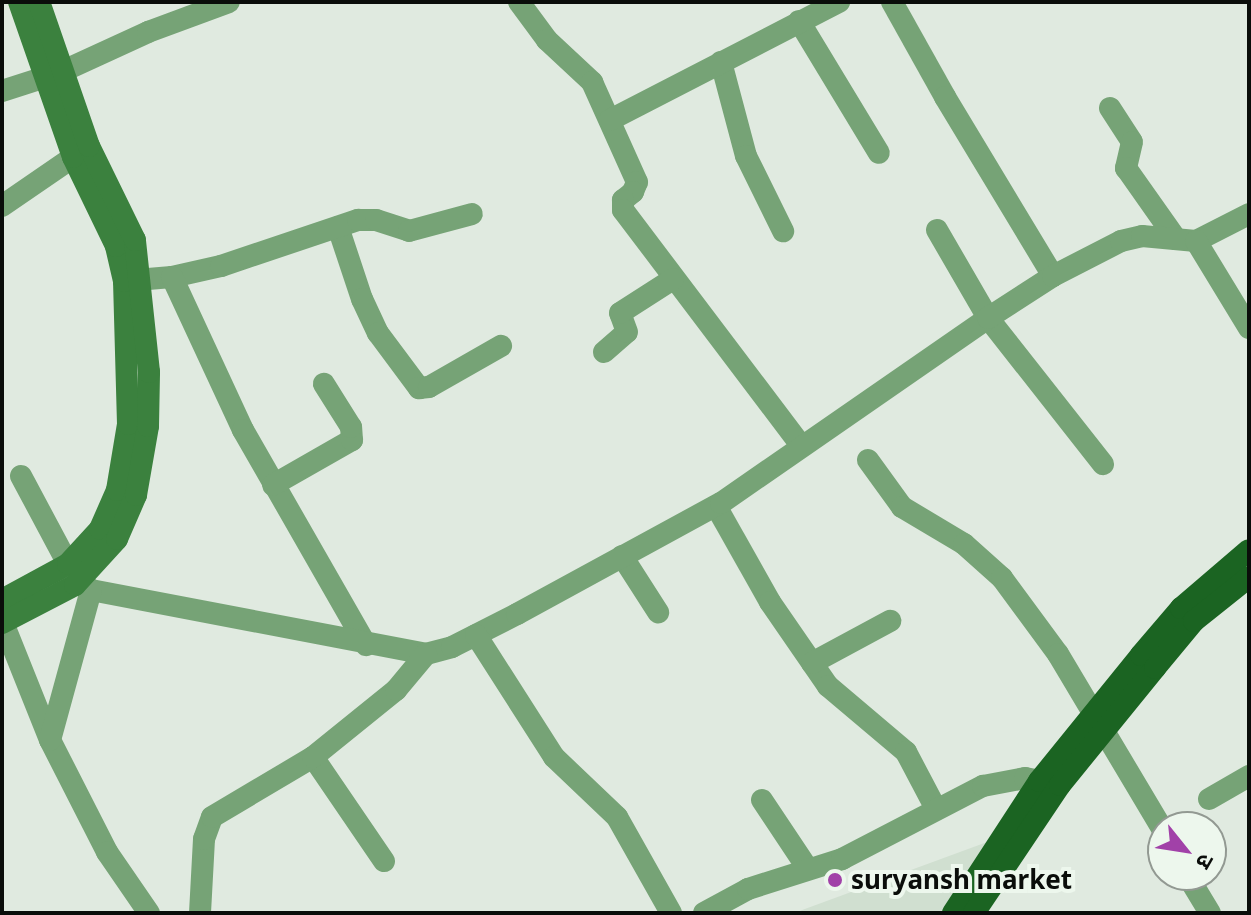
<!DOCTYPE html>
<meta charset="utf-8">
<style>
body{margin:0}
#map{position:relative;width:1251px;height:915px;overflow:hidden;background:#e0eae0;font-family:"Noto Sans","Noto Sans Devanagari",sans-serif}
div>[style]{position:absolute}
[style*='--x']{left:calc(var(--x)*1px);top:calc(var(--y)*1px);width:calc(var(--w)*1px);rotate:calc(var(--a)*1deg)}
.built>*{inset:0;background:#d0dfd0}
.minor>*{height:22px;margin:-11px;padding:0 11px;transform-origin:11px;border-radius:11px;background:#76a376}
.secondary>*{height:22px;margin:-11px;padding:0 11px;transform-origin:11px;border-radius:11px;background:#3b813e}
.primary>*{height:22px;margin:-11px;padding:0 11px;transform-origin:11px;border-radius:11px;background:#1b6422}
.dots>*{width:22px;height:22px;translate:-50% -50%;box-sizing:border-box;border:4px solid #edf7ed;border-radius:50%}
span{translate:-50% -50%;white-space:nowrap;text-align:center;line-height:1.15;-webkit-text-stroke:8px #edf7ed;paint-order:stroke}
.poi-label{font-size:26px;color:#0a0d0a;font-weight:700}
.left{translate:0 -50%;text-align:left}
.frame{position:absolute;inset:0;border:4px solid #0a0d0a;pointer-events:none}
.north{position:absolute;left:1147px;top:811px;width:80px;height:80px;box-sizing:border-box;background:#edf7ed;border:2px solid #929992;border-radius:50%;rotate:120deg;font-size:22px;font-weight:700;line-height:32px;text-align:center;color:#0a0d0a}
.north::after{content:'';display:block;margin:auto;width:28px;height:36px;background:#a141a8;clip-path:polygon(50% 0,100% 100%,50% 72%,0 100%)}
</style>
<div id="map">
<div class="built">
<div style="clip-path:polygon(998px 838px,949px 913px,794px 913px)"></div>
</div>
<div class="minor">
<div style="--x:519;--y:2;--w:47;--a:53.6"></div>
<div style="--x:547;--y:40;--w:62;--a:43"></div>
<div style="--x:592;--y:82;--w:110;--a:65.8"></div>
<div style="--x:637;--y:182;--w:11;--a:112"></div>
<div style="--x:633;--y:192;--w:13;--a:141"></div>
<div style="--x:623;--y:200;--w:10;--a:90"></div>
<div style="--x:623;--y:210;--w:295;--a:52.9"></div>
<div style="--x:892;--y:2;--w:109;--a:60.8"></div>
<div style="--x:945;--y:97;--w:209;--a:58.9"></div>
<div style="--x:799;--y:21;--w:154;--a:58.8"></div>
<div style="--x:721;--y:62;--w:97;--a:75.1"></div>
<div style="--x:746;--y:156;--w:84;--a:63.7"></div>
<div style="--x:2;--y:91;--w:62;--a:-17.9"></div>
<div style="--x:61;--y:72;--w:96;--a:-24.7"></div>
<div style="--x:148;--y:32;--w:86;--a:-20.3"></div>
<div style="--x:1110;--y:108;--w:40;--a:57.1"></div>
<div style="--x:1132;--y:142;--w:27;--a:103"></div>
<div style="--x:1126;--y:168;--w:87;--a:54.8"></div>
<div style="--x:610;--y:120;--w:258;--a:-27.3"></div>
<div style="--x:2;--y:206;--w:104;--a:-34.5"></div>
<div style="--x:338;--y:227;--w:76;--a:71.6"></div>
<div style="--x:362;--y:299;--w:38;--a:65"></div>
<div style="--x:378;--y:333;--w:69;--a:53.3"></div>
<div style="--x:419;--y:388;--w:10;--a:-6"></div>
<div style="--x:429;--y:387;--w:83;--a:-29.7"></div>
<div style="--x:937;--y:230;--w:102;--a:59.9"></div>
<div style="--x:988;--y:318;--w:186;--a:51.8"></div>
<div style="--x:1196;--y:241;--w:59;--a:-27"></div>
<div style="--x:172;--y:277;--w:50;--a:-12.7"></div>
<div style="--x:221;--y:266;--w:145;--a:-18.6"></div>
<div style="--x:358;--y:220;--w:18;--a:0"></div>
<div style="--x:376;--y:220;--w:35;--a:18"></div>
<div style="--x:409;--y:231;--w:65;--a:-15.1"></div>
<div style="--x:124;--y:281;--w:48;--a:-4.8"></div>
<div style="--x:172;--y:277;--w:169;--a:65.1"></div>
<div style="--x:243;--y:430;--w:248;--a:60.2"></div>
<div style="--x:604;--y:352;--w:30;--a:-41"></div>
<div style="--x:627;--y:332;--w:20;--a:-110"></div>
<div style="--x:620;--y:313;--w:63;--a:-32.7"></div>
<div style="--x:868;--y:460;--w:58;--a:54.1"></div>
<div style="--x:902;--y:507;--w:72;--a:30.8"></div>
<div style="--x:964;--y:544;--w:51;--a:41.8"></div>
<div style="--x:1002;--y:578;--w:94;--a:53.6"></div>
<div style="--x:1058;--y:654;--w:205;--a:59.2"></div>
<div style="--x:21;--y:476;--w:100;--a:61.9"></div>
<div style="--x:273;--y:485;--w:91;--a:-29.7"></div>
<div style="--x:352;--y:440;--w:13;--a:-94"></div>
<div style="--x:351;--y:427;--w:51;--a:-122.1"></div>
<div style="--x:716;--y:506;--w:110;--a:60.6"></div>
<div style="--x:770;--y:602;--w:102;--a:55.4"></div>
<div style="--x:828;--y:686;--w:102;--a:40.2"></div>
<div style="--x:906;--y:752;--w:64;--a:62.2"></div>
<div style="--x:622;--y:556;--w:67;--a:57.3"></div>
<div style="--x:61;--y:577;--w:33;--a:23"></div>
<div style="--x:91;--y:590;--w:341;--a:10.8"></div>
<div style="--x:426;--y:654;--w:27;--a:-15"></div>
<div style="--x:452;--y:647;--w:73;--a:-26.9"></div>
<div style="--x:517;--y:614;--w:232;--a:-28.6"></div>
<div style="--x:721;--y:503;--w:325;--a:-34.7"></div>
<div style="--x:988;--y:318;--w:77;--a:-32.9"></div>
<div style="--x:1053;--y:276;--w:76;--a:-27.2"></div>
<div style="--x:1121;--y:241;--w:22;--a:-13"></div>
<div style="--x:1142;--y:236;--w:54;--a:5.3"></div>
<div style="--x:1196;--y:241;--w:102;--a:58.7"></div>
<div style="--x:2;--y:620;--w:129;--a:68.2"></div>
<div style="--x:50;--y:740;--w:126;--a:63"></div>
<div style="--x:107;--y:852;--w:74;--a:55.5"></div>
<div style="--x:476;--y:635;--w:145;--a:57.4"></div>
<div style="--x:554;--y:757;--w:87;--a:43.6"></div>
<div style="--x:617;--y:817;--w:110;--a:60.6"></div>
<div style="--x:812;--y:663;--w:89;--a:-28.3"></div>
<div style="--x:50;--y:740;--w:156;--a:-74.7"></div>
<div style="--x:313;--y:757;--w:126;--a:55.7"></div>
<div style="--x:1209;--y:799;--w:46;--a:-29.9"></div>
<div style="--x:762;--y:800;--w:83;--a:56.3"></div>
<div style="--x:1187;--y:875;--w:44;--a:58.8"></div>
<div style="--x:200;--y:913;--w:74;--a:-86.9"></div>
<div style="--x:204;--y:839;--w:23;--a:-70"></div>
<div style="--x:212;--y:817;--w:117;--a:-30.7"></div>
<div style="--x:313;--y:757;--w:107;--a:-38.9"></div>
<div style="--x:396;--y:690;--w:47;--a:-50.2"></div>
<div style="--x:704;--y:913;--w:50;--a:-28.6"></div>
<div style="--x:748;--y:889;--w:99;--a:-17.7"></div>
<div style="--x:842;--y:859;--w:159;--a:-27.4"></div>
<div style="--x:983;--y:786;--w:43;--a:-10.8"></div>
<div style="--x:1025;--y:778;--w:32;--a:11"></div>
</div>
<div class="secondary">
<div style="--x:2;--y:600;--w:75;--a:-28.6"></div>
<div style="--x:68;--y:564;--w:47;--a:-47.6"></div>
<div style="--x:100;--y:529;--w:43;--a:-66.4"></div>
<div style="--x:117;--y:490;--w:67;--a:-80.5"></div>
<div style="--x:128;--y:424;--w:143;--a:-91.6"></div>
<div style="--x:124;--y:281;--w:36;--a:-103"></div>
<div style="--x:116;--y:246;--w:99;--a:-115.8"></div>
<div style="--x:73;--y:157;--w:164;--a:-109.2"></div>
<div style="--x:2;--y:623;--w:82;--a:-27.5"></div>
<div style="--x:75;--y:585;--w:62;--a:-47.6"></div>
<div style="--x:117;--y:539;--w:48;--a:-66.6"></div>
<div style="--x:136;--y:495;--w:70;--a:-80.1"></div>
<div style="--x:148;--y:426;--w:54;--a:-88.9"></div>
<div style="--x:149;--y:372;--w:133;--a:-96.1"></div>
<div style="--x:135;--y:240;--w:105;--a:-116.1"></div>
<div style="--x:89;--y:146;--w:152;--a:-109.1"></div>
</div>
<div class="primary">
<div style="--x:953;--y:913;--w:158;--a:-56.9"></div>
<div style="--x:1039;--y:781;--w:162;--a:-51"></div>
<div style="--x:1141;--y:655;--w:62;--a:-49.6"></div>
<div style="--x:1181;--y:608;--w:89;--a:-40.5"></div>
<div style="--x:974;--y:913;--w:154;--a:-56.1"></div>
<div style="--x:1060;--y:785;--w:151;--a:-50.9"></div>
<div style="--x:1155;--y:668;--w:61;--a:-50.3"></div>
<div style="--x:1194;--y:621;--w:70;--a:-38.7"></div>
</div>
<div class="dots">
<div style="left:835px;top:880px;background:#a141a8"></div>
</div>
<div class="poi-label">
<span class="left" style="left:851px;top:880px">suryansh market</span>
</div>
<div class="frame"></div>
<div class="north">उ</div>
</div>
